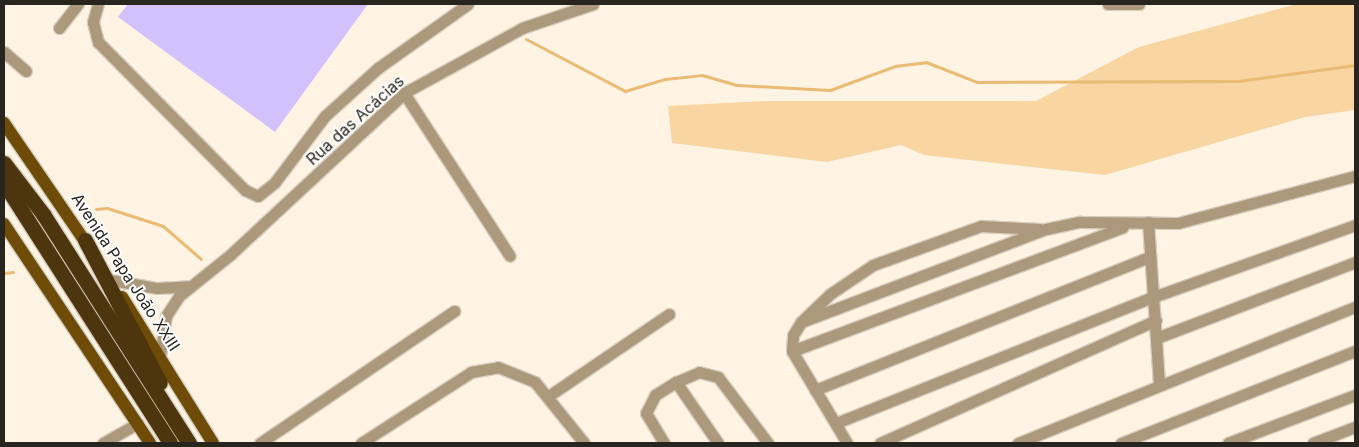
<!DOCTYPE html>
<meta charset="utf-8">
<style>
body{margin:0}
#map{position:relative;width:1359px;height:447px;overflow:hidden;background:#fff3e3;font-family:Inter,sans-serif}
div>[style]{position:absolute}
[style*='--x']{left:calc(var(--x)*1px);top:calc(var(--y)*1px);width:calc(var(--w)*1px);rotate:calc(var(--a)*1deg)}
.green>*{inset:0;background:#f9d5a1}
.stream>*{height:3px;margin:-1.5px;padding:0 1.5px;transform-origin:1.5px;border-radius:1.5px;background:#eabb73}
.building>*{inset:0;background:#d2c1fd}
.roads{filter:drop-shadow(1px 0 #d8cec0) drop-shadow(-1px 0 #d8cec0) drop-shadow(0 1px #d8cec0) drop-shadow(0 -1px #d8cec0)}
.minor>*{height:11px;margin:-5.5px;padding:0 5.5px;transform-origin:5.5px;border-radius:5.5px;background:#ac987b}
.major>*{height:12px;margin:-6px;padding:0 6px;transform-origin:6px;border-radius:6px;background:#6e4c08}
.highway>*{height:15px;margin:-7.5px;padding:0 7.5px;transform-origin:7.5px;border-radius:7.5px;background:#4d360e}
span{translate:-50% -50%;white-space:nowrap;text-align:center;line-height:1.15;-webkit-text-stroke:4px #fff;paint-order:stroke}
.street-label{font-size:16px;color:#28241e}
.frame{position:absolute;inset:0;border:5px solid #28241e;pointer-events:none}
</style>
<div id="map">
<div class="green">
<div style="clip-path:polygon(1297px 4px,1355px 4px,1355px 110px,1305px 117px,1105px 175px,924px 155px,901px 145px,827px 162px,672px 143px,668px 106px,765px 101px,1036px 101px,1139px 47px)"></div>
</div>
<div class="stream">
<div style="--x:526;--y:39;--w:112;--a:27.7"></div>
<div style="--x:625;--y:91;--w:42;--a:-16.7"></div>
<div style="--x:665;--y:79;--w:37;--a:-6"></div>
<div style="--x:702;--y:75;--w:37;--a:16"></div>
<div style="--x:738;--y:85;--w:92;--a:3.1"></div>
<div style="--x:830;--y:90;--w:69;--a:-20.3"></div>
<div style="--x:895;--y:66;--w:31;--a:-7"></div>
<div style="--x:926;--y:62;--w:55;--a:21.4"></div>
<div style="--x:977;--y:82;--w:261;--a:-0.2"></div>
<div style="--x:1238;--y:81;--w:118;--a:-7.8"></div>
<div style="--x:96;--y:209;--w:11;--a:-5"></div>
<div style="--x:107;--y:208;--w:59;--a:17.8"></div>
<div style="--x:163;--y:226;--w:50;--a:41"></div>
<div style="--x:4;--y:273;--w:9;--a:-6"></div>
</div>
<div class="building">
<div style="clip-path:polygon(128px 4px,368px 4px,275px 132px,118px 17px)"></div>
</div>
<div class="roads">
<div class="minor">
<div style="--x:98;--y:4;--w:19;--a:106"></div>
<div style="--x:93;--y:22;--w:21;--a:76"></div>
<div style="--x:98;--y:42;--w:209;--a:45.2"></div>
<div style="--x:245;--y:190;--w:14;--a:25"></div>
<div style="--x:258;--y:196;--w:22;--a:-39"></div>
<div style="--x:275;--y:182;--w:83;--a:-52.9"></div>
<div style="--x:325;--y:116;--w:72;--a:-42.2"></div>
<div style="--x:378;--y:68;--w:110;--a:-35.4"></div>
<div style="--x:1108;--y:4;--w:31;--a:0"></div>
<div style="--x:59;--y:28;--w:31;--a:-52"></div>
<div style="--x:4;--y:52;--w:29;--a:41"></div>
<div style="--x:404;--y:93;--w:194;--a:57"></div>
<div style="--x:1148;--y:222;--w:162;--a:86.1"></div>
<div style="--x:111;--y:280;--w:47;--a:9.9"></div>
<div style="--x:157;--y:288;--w:33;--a:-3"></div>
<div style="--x:801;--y:322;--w:262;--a:-20.8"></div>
<div style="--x:1046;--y:229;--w:35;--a:-12"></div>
<div style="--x:1080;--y:222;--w:98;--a:0.6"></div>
<div style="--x:1178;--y:223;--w:183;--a:-14.9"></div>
<div style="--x:1159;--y:337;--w:210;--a:-20.9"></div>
<div style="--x:792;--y:351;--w:353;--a:-20.5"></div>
<div style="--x:160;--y:356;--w:40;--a:-81.5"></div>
<div style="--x:166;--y:316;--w:24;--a:-57"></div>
<div style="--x:179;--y:296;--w:67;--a:-38.9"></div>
<div style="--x:231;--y:254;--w:236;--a:-42.9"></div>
<div style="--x:404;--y:93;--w:135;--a:-28.8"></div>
<div style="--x:522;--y:28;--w:75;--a:-18.7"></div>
<div style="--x:676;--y:382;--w:25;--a:-23"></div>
<div style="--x:699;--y:372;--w:20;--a:15"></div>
<div style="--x:718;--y:377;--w:83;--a:52.9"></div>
<div style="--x:815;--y:390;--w:360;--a:-21.7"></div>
<div style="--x:550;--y:395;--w:144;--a:-34.2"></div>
<div style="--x:836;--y:423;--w:341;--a:-21.7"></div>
<div style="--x:1153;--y:297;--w:214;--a:-19.6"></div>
<div style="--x:103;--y:443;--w:40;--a:-29.7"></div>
<div style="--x:260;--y:443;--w:235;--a:-34.2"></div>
<div style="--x:361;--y:443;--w:131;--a:-32.8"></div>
<div style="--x:471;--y:372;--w:27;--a:-10"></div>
<div style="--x:498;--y:367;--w:40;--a:22"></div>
<div style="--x:535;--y:382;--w:78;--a:51.2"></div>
<div style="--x:664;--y:443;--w:35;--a:-121"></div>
<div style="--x:646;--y:413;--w:20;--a:-63"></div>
<div style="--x:655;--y:395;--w:25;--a:-32"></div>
<div style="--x:676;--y:382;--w:74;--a:55.5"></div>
<div style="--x:847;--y:443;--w:107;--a:-120.9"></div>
<div style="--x:792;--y:351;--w:16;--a:-86"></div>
<div style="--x:793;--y:335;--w:15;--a:-58"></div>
<div style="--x:801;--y:322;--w:40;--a:-44"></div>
<div style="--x:830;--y:294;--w:52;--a:-34"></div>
<div style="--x:873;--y:265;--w:115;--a:-19.9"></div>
<div style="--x:981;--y:226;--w:59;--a:2.9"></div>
<div style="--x:880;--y:443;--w:302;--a:-24"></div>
<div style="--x:1018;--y:443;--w:363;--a:-22"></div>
<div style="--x:1121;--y:443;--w:251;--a:-21.5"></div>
<div style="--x:1228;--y:443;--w:136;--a:-20.7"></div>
<div style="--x:1313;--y:443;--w:45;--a:-20.9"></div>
</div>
<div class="major">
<div style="--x:4;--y:123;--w:150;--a:55.6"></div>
<div style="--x:4;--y:224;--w:263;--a:56.3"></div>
<div style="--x:122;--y:297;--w:172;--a:58.1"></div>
</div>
<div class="highway">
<div style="--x:4;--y:163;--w:64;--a:52.6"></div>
<div style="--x:43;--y:214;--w:272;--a:57.5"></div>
<div style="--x:4;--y:183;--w:308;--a:57.4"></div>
<div style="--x:85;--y:240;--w:161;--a:62.3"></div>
</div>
</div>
<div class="street-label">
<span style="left:355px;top:120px;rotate:-42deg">Rua das Acácias</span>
<span style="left:126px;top:272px;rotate:57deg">Avenida Papa João XXIII</span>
</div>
<div class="frame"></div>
</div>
